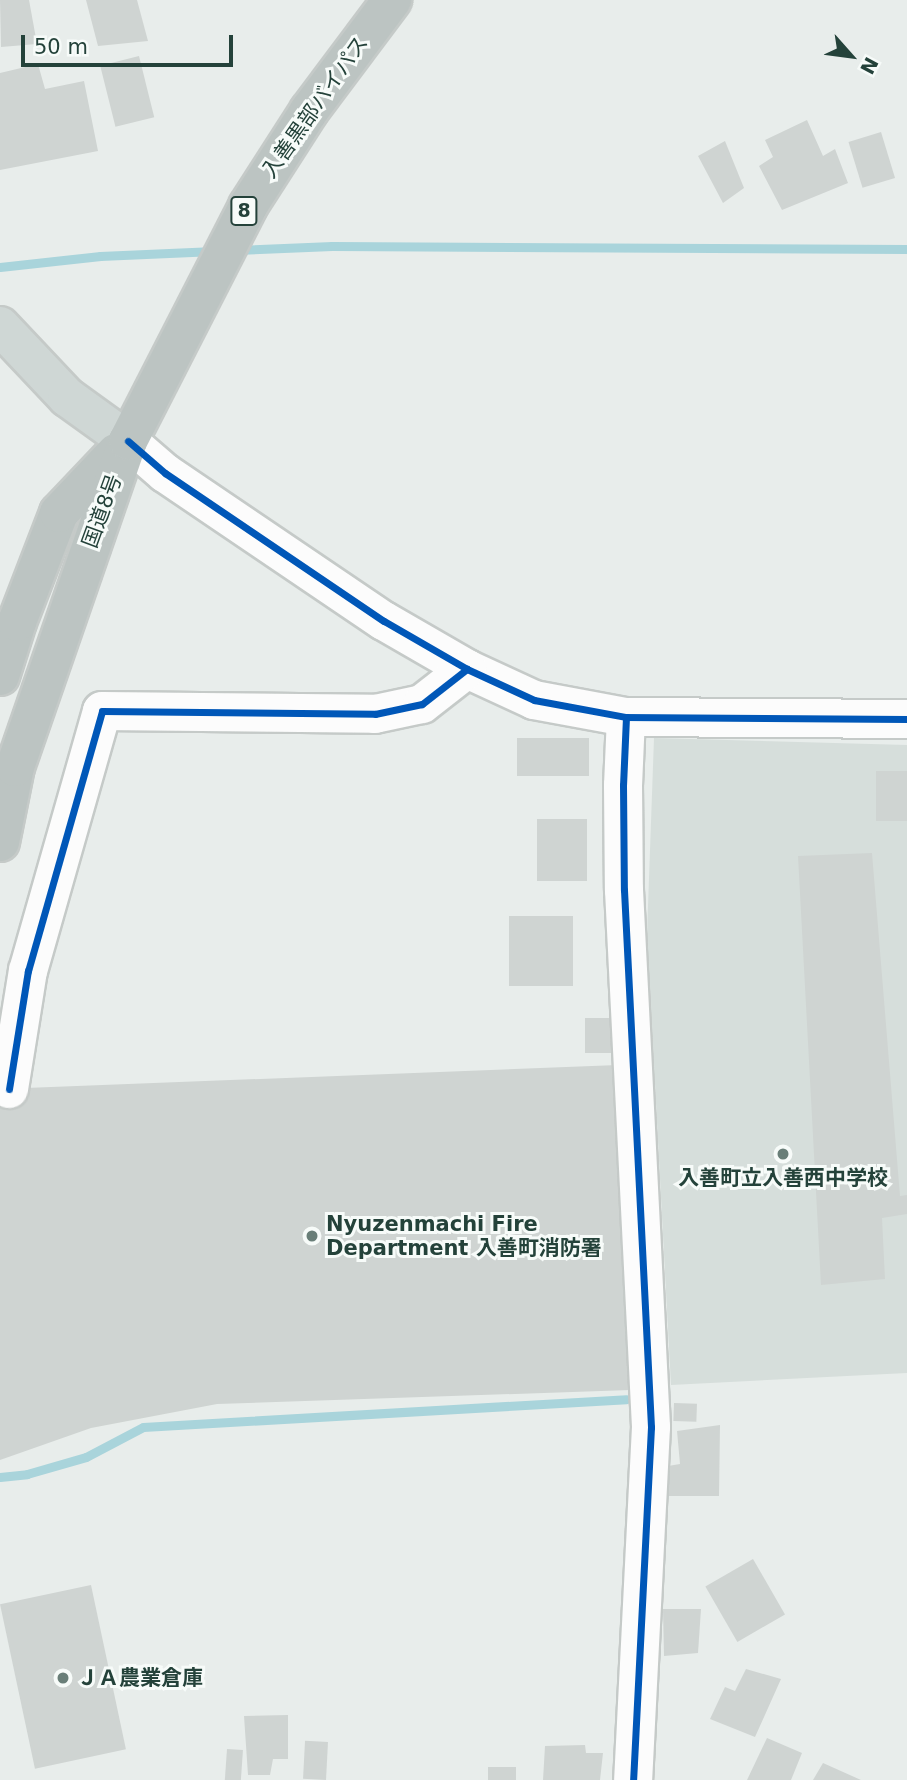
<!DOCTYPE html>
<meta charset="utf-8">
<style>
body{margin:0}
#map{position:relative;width:907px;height:1780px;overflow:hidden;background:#e8edeb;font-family:"DejaVu Sans","Noto Sans JP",sans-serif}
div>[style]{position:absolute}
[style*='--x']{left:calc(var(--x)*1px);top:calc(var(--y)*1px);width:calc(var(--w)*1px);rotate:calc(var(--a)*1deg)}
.built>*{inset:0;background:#d6dedb}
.stream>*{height:9px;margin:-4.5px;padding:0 4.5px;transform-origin:4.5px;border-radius:4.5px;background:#a9d4db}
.building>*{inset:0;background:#cfd4d2;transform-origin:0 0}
.roads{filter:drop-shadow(2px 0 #c5cac8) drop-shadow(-2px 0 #c5cac8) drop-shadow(0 2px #c5cac8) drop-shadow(0 -2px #c5cac8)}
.minor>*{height:38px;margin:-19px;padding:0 19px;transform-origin:19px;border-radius:19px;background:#fcfcfc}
.major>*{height:38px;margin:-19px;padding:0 19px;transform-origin:19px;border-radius:19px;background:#cfd7d5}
.highway>*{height:38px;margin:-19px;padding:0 19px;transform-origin:19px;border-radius:19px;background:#bcc4c2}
.cycleway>*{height:7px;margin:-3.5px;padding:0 3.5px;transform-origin:3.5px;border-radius:3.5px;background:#0057b8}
.dots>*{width:19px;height:19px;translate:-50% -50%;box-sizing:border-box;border:4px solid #f7fbf9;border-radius:50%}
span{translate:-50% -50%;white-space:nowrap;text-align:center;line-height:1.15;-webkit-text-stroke:6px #f7fbf9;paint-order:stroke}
.shield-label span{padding:2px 5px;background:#f7fbf9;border:2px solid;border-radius:5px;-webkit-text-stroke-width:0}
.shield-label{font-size:19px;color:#24423a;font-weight:700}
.street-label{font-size:21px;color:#24423a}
.poi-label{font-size:21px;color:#24423a;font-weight:700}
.left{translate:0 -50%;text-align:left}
.north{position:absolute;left:816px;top:21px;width:70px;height:70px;-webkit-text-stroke:5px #f7fbf9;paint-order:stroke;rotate:118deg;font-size:19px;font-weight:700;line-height:28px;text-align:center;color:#24423a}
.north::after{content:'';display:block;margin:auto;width:24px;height:32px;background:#24423a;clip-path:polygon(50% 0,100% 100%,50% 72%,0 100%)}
.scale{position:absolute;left:21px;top:35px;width:212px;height:32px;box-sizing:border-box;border:4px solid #24423a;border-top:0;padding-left:9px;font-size:21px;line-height:24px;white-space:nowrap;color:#24423a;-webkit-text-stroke:5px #f7fbf9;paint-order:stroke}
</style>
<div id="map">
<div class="built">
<div style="clip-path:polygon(654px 738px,907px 745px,907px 1373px,671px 1385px,647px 935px)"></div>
</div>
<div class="stream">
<div style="--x:236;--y:250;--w:96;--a:-2.4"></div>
<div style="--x:332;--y:246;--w:575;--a:0.3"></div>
<div style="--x:0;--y:267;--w:101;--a:-6.3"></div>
<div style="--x:100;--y:256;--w:115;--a:-2.5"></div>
<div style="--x:0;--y:1477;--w:27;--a:-6"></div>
<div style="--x:27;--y:1474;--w:61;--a:-16.1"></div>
<div style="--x:86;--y:1457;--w:64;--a:-27.8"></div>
<div style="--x:143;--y:1427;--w:484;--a:-3.3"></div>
</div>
<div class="building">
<div style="clip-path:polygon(0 0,29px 0,37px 44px,1px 47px)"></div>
<div style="clip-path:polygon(86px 0,137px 0,148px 41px,98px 46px)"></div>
<div style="left:139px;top:56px;width:63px;height:40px;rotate:76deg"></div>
<div style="clip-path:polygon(38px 64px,45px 89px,84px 81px,98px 151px,0 170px,0 73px)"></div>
<div style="clip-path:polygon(807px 120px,823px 156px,835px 149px,848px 183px,782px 210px,759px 166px,773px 157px,765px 140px)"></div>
<div style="left:881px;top:132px;width:48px;height:34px;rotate:73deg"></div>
<div style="clip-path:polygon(725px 141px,744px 188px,723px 203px,698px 156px)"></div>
<div style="left:517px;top:738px;width:72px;height:38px"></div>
<div style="left:907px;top:771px;width:50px;height:31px;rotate:90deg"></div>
<div style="left:537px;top:819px;width:50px;height:62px"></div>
<div style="clip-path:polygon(872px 853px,900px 1196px,907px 1195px,907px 1214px,882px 1218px,885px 1279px,821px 1285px,798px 856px)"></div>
<div style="left:509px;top:916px;width:64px;height:70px"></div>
<div style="left:618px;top:1018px;width:35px;height:33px;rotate:90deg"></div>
<div style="clip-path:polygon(618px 1065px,630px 1390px,217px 1404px,91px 1428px,0 1460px,0 1089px)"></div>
<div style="left:674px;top:1403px;width:23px;height:18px;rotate:2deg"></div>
<div style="clip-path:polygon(720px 1425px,719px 1496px,667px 1496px,668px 1466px,680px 1464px,677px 1431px)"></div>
<div style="left:753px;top:1559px;width:64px;height:55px;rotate:60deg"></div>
<div style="left:91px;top:1585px;width:168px;height:93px;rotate:78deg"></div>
<div style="clip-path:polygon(663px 1609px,701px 1609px,698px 1653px,664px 1656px)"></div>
<div style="clip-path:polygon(746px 1669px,781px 1679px,755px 1737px,710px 1719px,725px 1687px,735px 1691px)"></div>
<div style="clip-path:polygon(288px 1715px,288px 1759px,273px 1759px,270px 1775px,248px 1775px,244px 1716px)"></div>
<div style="clip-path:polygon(767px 1738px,802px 1753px,791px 1780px,747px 1780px)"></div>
<div style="left:328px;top:1742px;width:38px;height:23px;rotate:93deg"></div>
<div style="clip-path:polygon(585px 1745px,586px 1753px,603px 1753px,600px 1780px,543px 1780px,545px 1746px)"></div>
<div style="left:227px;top:1749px;width:16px;height:31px;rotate:4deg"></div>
<div style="clip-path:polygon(823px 1763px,861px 1780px,813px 1780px)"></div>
<div style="left:488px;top:1767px;width:28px;height:13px"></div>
</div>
<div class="roads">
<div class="minor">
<div style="--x:128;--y:441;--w:49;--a:40.9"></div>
<div style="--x:165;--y:473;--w:264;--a:34.1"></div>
<div style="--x:384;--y:621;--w:96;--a:30"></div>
<div style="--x:467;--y:669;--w:74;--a:24.8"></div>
<div style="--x:534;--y:700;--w:94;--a:10.5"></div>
<div style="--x:626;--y:717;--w:281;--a:0.4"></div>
<div style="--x:626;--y:717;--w:68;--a:92.5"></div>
<div style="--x:623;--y:785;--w:105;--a:89.5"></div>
<div style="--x:624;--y:890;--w:538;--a:87.12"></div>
<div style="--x:651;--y:1427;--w:353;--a:92.9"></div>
<div style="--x:9;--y:1089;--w:120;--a:-80.9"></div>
<div style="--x:28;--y:971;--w:270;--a:-74.1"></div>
<div style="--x:102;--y:711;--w:273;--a:0.6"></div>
<div style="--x:375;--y:714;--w:48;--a:-12"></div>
<div style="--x:422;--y:704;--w:57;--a:-37.9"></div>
</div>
<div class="major">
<div style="--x:0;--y:326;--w:98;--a:46.7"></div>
<div style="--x:67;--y:397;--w:75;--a:35.8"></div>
</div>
<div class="highway">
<div style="--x:0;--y:676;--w:57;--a:-72.5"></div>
<div style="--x:17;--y:622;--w:117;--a:-68.9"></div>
<div style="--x:59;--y:513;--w:83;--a:-46.5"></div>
<div style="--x:0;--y:842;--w:76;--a:-78.7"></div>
<div style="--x:15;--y:767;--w:345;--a:-70.9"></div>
<div style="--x:128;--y:441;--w:264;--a:-62.9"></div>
<div style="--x:248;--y:206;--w:113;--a:-57.3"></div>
<div style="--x:309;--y:111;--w:139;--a:-53.2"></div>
</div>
</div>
<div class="cycleway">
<div style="--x:128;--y:441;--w:49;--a:40.9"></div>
<div style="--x:165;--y:473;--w:264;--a:34.1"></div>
<div style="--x:384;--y:621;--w:96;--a:30"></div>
<div style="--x:467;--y:669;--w:74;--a:24.8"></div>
<div style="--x:534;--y:700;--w:94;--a:10.5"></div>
<div style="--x:626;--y:717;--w:281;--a:0.4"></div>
<div style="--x:626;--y:717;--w:68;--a:92.5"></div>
<div style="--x:623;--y:785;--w:105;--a:89.5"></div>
<div style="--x:624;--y:890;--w:538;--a:87.12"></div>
<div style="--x:651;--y:1427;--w:353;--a:92.9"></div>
<div style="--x:9;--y:1089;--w:120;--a:-80.9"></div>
<div style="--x:28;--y:971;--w:270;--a:-74.1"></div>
<div style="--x:102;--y:711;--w:273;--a:0.6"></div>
<div style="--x:375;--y:714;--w:48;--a:-12"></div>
<div style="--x:422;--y:704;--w:57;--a:-37.9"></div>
</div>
<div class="dots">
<div style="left:783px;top:1154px;background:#697e78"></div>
<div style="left:312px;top:1236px;background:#697e78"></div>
<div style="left:63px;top:1678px;background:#697e78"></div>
</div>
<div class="shield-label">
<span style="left:244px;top:211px">8</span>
</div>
<div class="street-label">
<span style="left:315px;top:107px;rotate:-55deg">入善黒部バイパス</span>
<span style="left:102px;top:511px;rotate:-70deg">国道8号</span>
</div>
<div class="poi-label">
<span style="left:783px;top:1178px">入善町立入善西中学校</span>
<span class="left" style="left:326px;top:1236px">Nyuzenmachi Fire<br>Department 入善町消防署</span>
<span class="left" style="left:77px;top:1678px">ＪＡ農業倉庫</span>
</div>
<div class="north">N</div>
<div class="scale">50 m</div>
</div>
